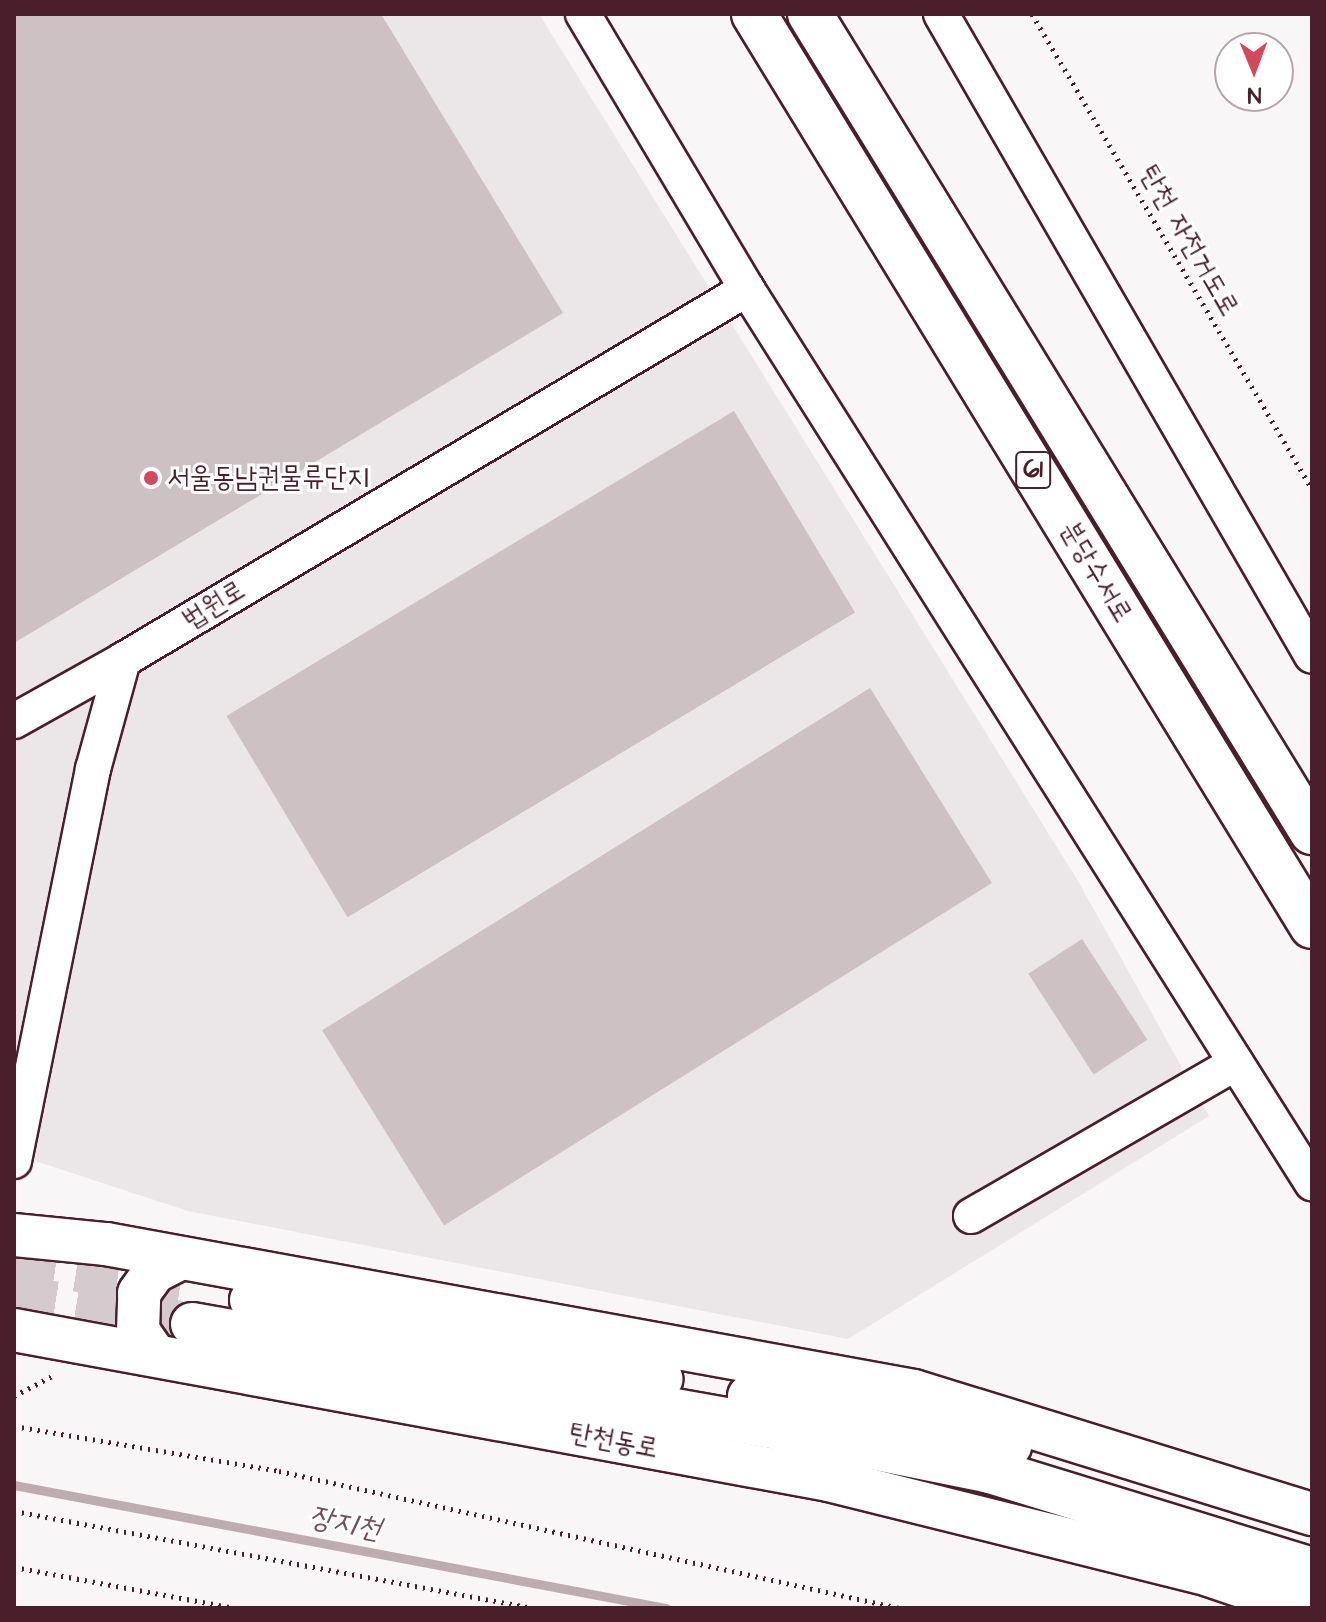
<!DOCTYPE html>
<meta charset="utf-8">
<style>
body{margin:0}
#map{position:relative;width:1326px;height:1622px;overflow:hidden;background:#f8f6f7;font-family:"Architects Daughter","Poor Story",sans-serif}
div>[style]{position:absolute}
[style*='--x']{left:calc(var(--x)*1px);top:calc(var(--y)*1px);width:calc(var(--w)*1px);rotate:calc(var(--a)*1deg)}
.built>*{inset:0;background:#ebe6e8}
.stream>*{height:9px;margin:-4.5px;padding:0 4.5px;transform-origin:4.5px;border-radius:4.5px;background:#bdadb0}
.building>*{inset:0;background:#cdc1c4;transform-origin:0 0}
.major-tunnel>*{height:42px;margin-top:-21px;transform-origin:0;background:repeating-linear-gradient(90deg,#d5cbce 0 42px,transparent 0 63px)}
.path>*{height:5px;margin-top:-2.5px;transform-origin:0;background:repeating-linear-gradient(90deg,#4a1f2b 0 2px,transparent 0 8px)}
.roads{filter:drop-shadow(2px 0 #4a1f2b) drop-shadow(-2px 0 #4a1f2b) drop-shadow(0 2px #4a1f2b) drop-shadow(0 -2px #4a1f2b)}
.minor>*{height:34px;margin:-17px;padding:0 17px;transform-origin:17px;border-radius:17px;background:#fff}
.major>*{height:42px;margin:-21px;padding:0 21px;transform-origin:21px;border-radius:21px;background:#fff}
.highway>*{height:44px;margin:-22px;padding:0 22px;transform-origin:22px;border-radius:22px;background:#fff}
.dots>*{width:22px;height:22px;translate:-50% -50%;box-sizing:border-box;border:4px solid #fff;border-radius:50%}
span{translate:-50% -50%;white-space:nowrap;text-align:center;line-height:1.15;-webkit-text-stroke:6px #fff;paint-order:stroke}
.shield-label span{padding:2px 6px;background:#fff;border:2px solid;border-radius:6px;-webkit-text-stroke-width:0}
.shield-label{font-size:26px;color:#4a1f2b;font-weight:700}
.street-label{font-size:28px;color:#4a1f2b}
.poi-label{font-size:28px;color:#4a1f2b}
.left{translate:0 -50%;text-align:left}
.water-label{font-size:30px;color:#72515a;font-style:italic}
.frame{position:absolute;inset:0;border:16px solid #4a1f2b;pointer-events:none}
.north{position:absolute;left:1214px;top:32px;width:80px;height:80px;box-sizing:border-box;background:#fff;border:2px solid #b7a5aa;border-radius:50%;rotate:179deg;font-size:22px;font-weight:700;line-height:32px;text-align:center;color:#4a1f2b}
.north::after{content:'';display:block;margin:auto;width:28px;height:36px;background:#d1495b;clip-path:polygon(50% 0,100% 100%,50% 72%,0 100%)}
</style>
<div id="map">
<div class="built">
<div style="clip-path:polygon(14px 14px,539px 14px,1078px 881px,1209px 1116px,848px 1339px,188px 1211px,14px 1154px)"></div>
</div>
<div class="stream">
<div style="--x:14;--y:1485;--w:664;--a:10.68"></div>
</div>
<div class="building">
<div style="clip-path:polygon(14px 14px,381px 14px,563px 313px,14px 643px)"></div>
<div style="left:734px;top:411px;width:235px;height:592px;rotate:59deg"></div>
<div style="left:870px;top:688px;width:230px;height:646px;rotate:58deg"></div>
<div style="left:1082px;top:939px;width:120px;height:64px;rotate:57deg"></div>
</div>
<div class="major-tunnel">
<div style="--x:14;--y:1261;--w:182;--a:8.8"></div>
<div style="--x:14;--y:1296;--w:180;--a:8.9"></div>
</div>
<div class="path">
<div style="--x:1032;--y:14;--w:551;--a:59.48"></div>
<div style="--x:14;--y:1396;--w:47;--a:-27.6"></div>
<div style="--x:14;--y:1426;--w:269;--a:9.6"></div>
<div style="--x:279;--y:1471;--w:635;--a:12.46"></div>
<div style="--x:14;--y:1511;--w:528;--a:10.59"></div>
<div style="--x:14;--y:1567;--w:226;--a:10.5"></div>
</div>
<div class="roads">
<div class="minor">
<div style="--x:583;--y:14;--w:320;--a:59.2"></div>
<div style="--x:747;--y:289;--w:1058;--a:57.71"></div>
<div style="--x:941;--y:14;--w:741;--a:59.98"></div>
<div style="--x:14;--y:721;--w:125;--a:-29.2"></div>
<div style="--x:14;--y:1161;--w:400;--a:-78.6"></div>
<div style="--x:93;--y:769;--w:113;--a:-74.6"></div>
<div style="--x:123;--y:660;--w:726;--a:-30.73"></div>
<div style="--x:971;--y:1216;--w:306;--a:-30"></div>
</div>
<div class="major">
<div style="--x:14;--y:1235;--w:92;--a:5.6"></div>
<div style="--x:106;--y:1244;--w:821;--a:10.31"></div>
<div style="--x:914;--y:1391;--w:417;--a:17.2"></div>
<div style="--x:251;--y:1300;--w:418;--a:10.9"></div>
<div style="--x:192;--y:1324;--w:599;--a:10.09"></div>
<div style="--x:782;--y:1429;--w:35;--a:22"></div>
<div style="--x:14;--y:1330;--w:829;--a:10.43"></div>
<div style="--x:829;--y:1480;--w:392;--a:14"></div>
<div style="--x:1209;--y:1575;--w:102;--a:18.8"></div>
<div style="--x:155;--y:1355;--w:29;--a:-125"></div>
<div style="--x:138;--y:1331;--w:38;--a:-88"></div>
<div style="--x:139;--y:1293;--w:26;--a:-54"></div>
<div style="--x:154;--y:1272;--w:30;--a:-27"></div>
<div style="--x:749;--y:1396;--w:266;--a:10.8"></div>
</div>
<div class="highway">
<div style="--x:754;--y:14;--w:1069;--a:58.54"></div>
<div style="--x:810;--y:14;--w:960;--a:58.46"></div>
<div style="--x:782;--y:1429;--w:212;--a:11.4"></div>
<div style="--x:990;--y:1471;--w:337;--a:17.1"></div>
</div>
</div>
<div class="dots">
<div style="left:151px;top:478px;background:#d1495b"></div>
</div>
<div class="shield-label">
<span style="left:1033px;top:470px">61</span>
</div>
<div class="street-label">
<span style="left:1189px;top:241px;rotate:60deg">탄천 자전거도로</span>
<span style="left:1096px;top:572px;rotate:59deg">분당수서로</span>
<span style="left:214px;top:605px;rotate:-31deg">법원로</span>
<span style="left:614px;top:1441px;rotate:11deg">탄천동로</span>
</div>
<div class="poi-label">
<span class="left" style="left:167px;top:478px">서울동남권물류단지</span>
</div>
<div class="water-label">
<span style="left:345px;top:1523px;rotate:11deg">장지천</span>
</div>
<div class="frame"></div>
<div class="north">N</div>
</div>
